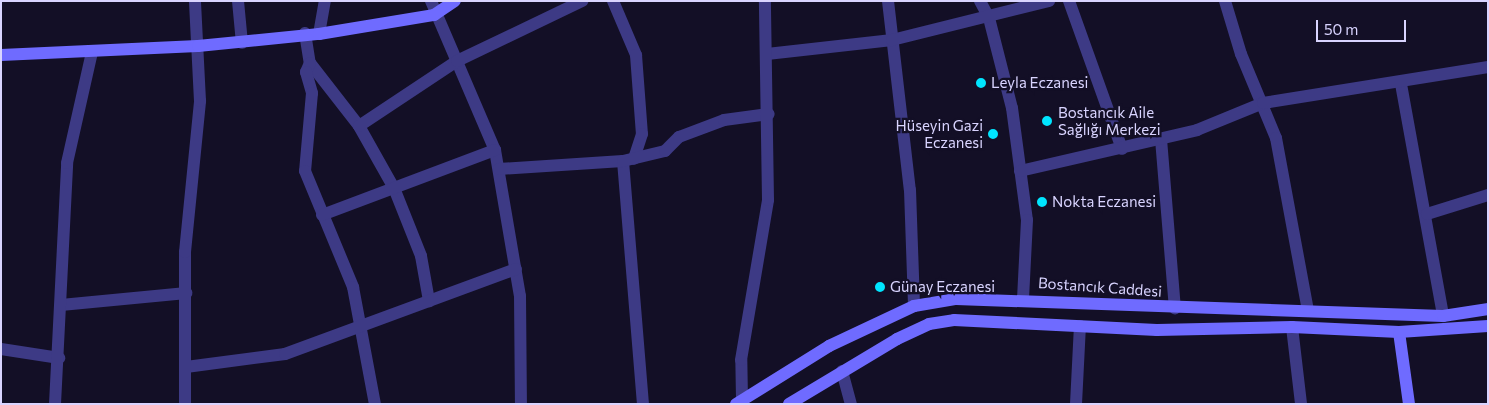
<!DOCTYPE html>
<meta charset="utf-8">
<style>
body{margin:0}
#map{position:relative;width:1489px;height:405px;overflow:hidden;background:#130f26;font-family:Commissioner,sans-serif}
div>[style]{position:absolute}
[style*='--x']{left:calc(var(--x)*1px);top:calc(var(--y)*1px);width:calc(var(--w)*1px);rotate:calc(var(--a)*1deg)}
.street>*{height:12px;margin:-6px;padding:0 6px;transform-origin:6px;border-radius:6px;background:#3d3a85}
.secondary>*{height:12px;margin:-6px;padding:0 6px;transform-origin:6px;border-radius:6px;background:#6f6bff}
.dots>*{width:14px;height:14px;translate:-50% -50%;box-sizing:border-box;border:2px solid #130f26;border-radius:50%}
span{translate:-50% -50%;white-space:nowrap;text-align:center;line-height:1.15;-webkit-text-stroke:4.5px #130f26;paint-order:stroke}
.poi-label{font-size:15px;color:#d9d4ff}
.left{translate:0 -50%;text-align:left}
.right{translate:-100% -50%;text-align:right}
.street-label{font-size:15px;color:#d9d4ff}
.frame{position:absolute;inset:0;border:2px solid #d9d4ff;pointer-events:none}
.scale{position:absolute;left:1316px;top:20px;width:90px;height:22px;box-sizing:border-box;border:2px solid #d9d4ff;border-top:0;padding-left:6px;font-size:15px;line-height:18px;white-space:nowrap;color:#d9d4ff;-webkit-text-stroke:4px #130f26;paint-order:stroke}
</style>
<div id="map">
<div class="street">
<div style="--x:238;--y:1;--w:42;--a:84.6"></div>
<div style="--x:431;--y:1;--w:162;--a:66.8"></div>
<div style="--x:495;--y:150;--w:148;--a:80.3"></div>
<div style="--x:520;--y:296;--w:108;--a:89.5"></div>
<div style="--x:613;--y:1;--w:59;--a:66.9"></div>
<div style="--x:636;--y:55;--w:79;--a:85.7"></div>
<div style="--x:642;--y:134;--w:26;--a:108"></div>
<div style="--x:888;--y:1;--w:190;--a:83.4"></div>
<div style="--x:910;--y:190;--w:116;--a:88"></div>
<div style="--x:980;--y:1;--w:19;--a:62"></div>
<div style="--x:989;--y:18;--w:93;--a:75.7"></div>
<div style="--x:1012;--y:108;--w:113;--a:82.4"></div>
<div style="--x:1027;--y:220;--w:79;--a:92.9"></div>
<div style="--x:1069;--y:1;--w:157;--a:70.3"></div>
<div style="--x:1225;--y:1;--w:55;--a:73.2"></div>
<div style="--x:1241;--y:54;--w:91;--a:67.4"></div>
<div style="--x:1276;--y:138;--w:175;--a:79.5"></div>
<div style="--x:305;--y:33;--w:30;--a:81"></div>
<div style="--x:310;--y:63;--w:80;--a:52.1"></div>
<div style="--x:359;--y:126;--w:71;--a:60.6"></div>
<div style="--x:394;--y:188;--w:73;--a:68.3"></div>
<div style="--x:421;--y:256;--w:46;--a:79.9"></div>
<div style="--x:319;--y:34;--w:34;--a:-80"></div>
<div style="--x:767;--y:54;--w:126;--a:-6.4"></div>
<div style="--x:892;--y:40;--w:162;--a:-14"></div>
<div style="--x:310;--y:63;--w:10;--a:114"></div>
<div style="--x:306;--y:72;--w:22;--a:74"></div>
<div style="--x:312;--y:93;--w:78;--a:95.1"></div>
<div style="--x:305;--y:171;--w:126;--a:67.5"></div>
<div style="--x:353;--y:287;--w:119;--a:79.4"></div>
<div style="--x:1401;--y:84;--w:236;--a:79.7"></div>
<div style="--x:359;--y:126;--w:118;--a:-33.6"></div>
<div style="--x:457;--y:61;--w:139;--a:-25.6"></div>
<div style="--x:1161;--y:139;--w:170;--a:85.3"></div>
<div style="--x:623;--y:161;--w:244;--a:85.3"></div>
<div style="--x:499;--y:169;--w:124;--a:-3.7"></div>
<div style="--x:623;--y:161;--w:43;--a:-13.4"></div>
<div style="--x:665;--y:151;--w:20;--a:-45"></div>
<div style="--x:679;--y:137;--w:48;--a:-20.7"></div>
<div style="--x:724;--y:120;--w:45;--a:-7.6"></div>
<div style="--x:1020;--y:171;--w:182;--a:-13"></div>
<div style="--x:1197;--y:130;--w:71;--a:-22.2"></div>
<div style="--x:1263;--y:103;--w:228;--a:-9.1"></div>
<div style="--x:1427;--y:214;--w:64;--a:-17.3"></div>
<div style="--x:322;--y:215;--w:185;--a:-20.6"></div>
<div style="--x:61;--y:305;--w:126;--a:-5.5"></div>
<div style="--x:1292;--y:327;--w:78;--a:83.3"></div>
<div style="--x:1;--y:349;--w:59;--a:8.8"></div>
<div style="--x:186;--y:367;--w:100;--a:-7.5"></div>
<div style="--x:285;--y:354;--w:246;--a:-20.2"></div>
<div style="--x:842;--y:371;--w:34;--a:75"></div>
<div style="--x:742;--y:399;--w:39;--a:-91"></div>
<div style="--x:741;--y:360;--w:162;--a:-80.4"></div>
<div style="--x:768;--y:200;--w:199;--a:-90.9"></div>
<div style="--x:55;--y:404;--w:241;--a:-87.1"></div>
<div style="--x:67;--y:163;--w:114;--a:-77.3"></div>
<div style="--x:185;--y:404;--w:152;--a:-90"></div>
<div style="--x:185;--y:252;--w:152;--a:-84.3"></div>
<div style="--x:200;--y:101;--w:100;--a:-92.9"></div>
<div style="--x:1076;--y:404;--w:78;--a:-87.1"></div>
</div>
<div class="secondary">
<div style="--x:1;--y:55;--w:197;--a:-2.6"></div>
<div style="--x:198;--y:46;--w:122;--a:-5.7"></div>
<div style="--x:319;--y:34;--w:117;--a:-9.4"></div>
<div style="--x:434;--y:15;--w:25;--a:-34"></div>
<div style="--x:1399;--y:332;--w:73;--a:82.1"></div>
<div style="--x:736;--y:404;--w:110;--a:-31.9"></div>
<div style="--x:829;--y:346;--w:94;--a:-25.2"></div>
<div style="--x:914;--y:306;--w:43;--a:-9.5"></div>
<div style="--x:956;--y:299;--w:487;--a:2"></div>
<div style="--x:1443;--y:316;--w:46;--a:-8.8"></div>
<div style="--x:789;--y:404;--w:126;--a:-31"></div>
<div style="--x:897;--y:339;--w:35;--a:-25"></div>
<div style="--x:929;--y:324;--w:25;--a:-9"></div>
<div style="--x:954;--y:320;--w:203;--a:2.8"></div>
<div style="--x:1157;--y:330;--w:135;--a:-1.3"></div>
<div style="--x:1292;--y:327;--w:107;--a:2.7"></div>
<div style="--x:1399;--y:332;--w:89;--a:-3.9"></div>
</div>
<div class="dots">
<div style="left:981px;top:83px;background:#00e5ff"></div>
<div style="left:1047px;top:121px;background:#00e5ff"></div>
<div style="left:993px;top:134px;background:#00e5ff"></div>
<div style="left:1042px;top:202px;background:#00e5ff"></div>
<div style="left:880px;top:287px;background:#00e5ff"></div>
</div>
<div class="poi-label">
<span class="left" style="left:991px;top:83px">Leyla Eczanesi</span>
<span class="left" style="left:1058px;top:121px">Bostancık Aile<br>Sağlığı Merkezi</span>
<span class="right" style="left:983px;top:134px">Hüseyin Gazi<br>Eczanesi</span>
<span class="left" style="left:1052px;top:202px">Nokta Eczanesi</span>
<span class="left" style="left:890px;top:287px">Günay Eczanesi</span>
</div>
<div class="street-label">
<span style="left:1100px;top:287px;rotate:4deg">Bostancık Caddesi</span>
</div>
<div class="frame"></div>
<div class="scale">50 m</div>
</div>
